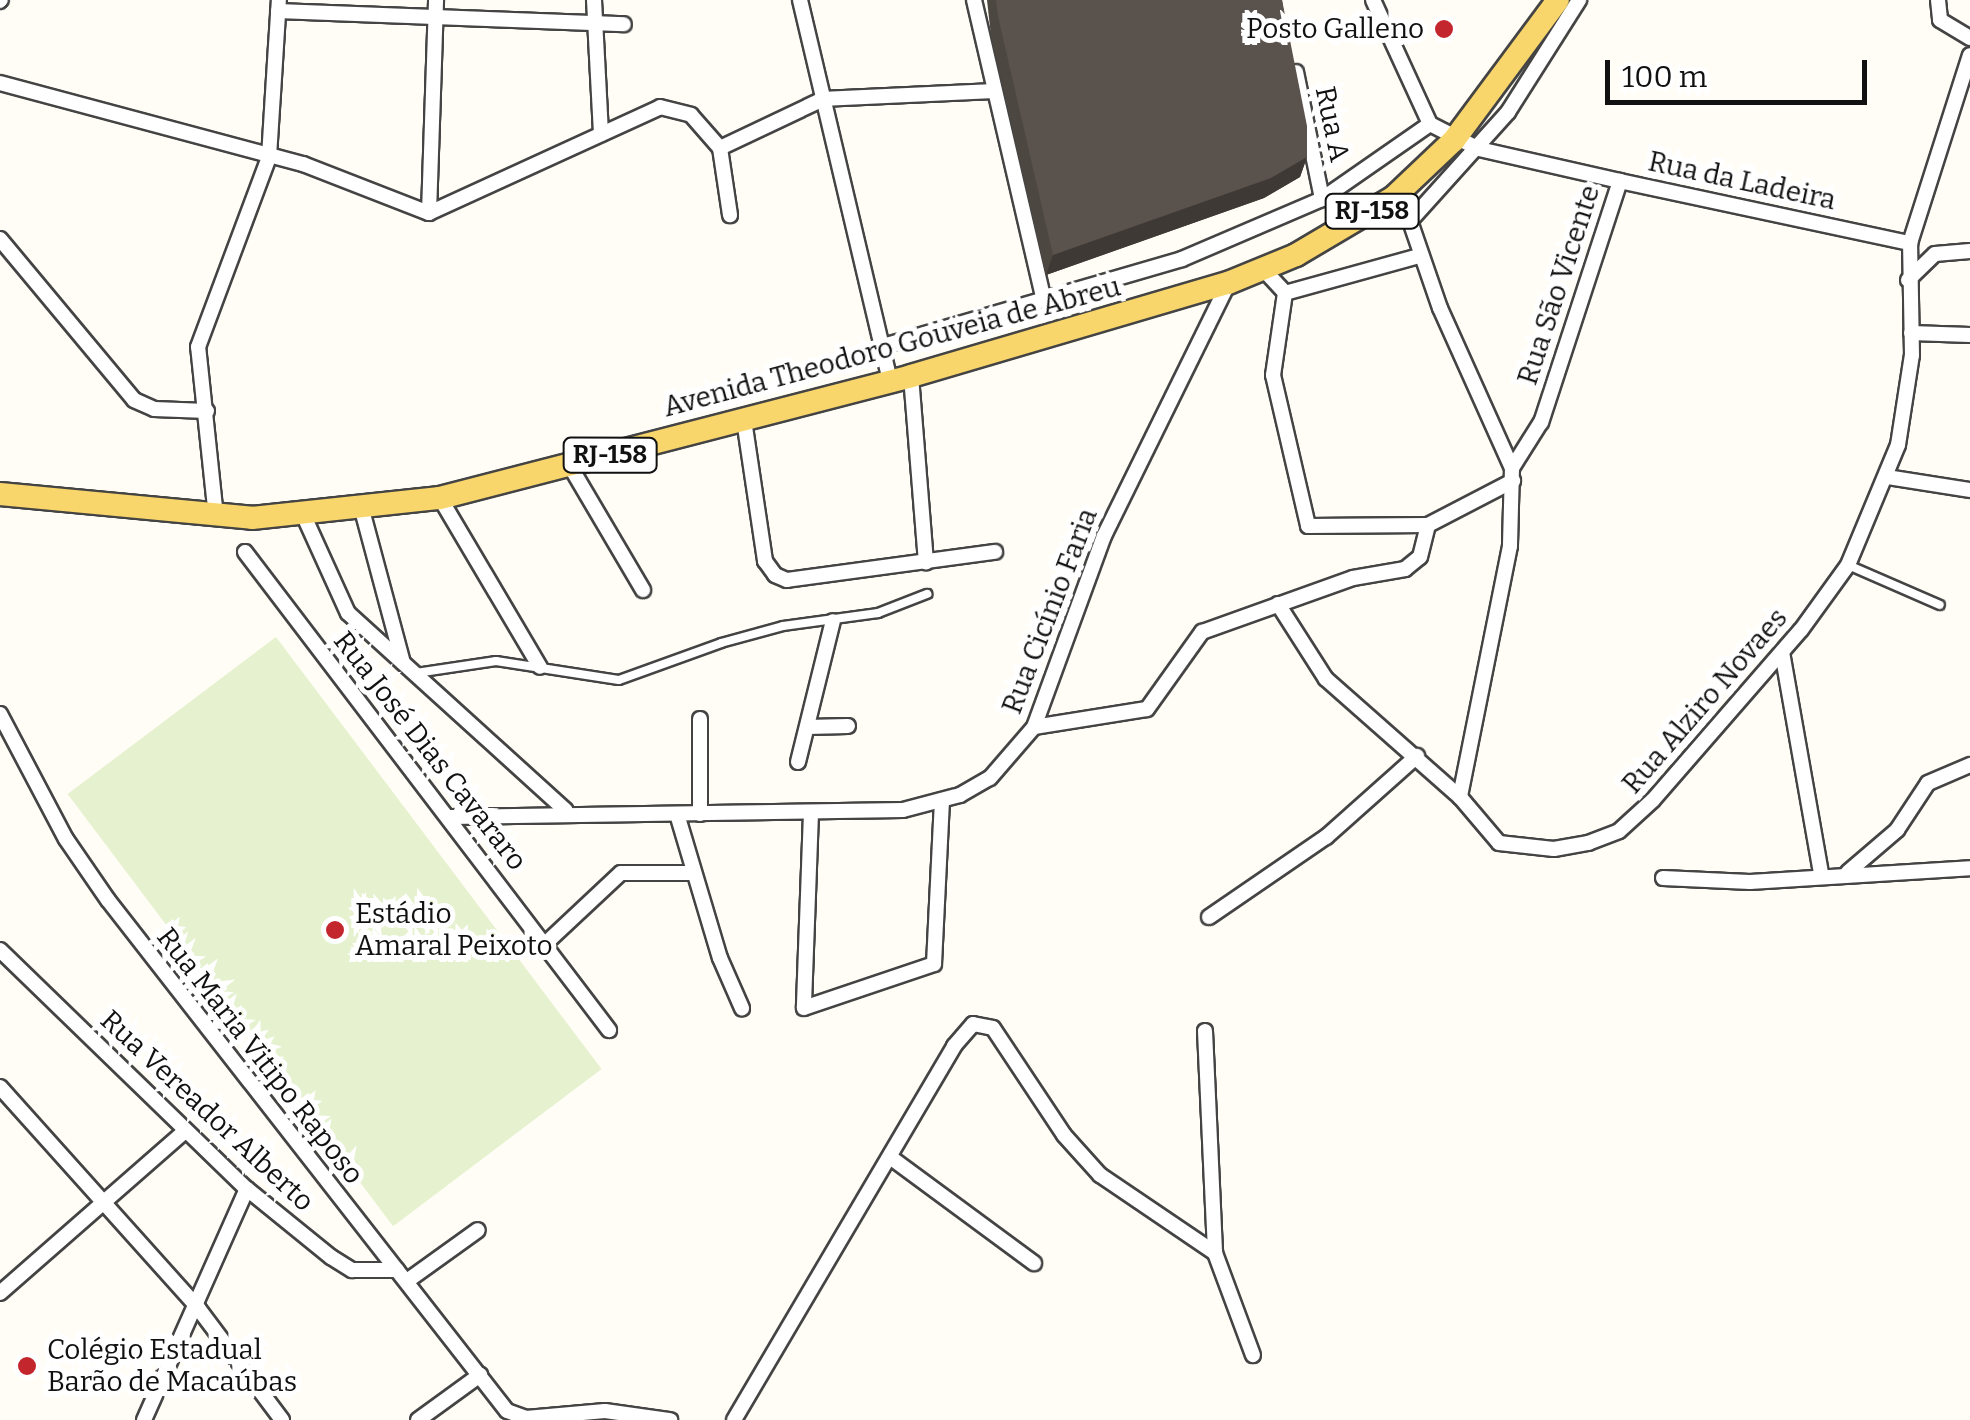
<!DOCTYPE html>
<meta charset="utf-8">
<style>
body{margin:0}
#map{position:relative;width:1970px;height:1420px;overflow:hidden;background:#fffdf5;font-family:Bitter,serif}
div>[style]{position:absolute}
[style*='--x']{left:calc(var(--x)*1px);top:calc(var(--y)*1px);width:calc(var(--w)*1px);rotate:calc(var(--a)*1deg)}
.pitch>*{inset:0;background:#e6f2cf;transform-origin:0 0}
.roads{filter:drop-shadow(2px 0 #444) drop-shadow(-2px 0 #444) drop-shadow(0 2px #444) drop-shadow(0 -2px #444)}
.lane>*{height:8px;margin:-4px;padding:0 4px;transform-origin:4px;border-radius:4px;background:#fff}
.street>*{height:14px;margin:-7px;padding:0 7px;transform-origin:7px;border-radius:7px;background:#fff}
.primary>*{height:22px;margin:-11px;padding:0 11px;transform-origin:11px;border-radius:11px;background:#f9d66b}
.wall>*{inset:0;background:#4d4742}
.shaded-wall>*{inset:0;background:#3f3936}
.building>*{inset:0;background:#5a524d}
.dots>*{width:28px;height:28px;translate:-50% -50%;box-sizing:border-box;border:5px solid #fff;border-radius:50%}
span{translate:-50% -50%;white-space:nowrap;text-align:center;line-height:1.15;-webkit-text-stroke:10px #fff;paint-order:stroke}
.shield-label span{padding:2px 8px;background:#fff;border:2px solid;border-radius:8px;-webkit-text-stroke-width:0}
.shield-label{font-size:25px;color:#111;font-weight:700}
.poi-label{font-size:28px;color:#111}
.right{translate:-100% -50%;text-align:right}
.left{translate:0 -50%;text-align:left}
.street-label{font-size:28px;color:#111}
.scale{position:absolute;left:1605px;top:60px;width:262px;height:45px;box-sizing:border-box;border:5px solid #111;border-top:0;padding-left:12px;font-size:30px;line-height:35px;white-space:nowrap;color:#111;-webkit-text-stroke:8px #fff;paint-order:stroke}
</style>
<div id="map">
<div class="pitch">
<div style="left:276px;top:637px;width:541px;height:261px;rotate:53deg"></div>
</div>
<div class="roads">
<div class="lane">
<div style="--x:1848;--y:565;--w:100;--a:23.5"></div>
<div style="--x:416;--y:673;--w:81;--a:-8.5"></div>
<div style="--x:496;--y:661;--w:124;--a:8.8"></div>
<div style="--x:619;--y:680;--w:109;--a:-19.9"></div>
<div style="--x:721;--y:643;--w:64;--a:-15.3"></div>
<div style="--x:783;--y:626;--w:96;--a:-7.8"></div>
<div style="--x:878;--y:613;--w:53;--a:-21.2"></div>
</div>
<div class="street">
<div style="--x:594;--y:0;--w:134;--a:87"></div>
<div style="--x:800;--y:0;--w:391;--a:76.7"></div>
<div style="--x:974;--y:0;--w:305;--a:76.9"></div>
<div style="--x:1373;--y:0;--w:136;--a:65.3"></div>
<div style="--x:1938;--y:0;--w:20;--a:84"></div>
<div style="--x:1940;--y:20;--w:35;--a:31"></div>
<div style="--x:0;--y:1;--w:1;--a:-45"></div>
<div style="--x:278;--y:11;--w:346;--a:2.2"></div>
<div style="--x:1296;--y:72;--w:130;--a:78.4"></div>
<div style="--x:0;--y:83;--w:314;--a:15"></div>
<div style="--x:303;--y:164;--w:135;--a:21.3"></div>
<div style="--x:429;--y:213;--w:254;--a:-24.6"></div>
<div style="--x:660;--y:107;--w:32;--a:14"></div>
<div style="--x:691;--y:115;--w:44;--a:48.7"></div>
<div style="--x:720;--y:148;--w:114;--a:-25.4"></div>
<div style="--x:823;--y:99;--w:170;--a:-2.7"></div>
<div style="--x:720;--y:148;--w:68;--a:81.5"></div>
<div style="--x:1620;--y:181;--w:297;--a:12.1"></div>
<div style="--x:1394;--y:197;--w:29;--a:56"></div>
<div style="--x:1410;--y:221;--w:92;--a:71"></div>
<div style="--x:1440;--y:308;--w:175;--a:65.8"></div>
<div style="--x:1512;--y:468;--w:78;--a:91.5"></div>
<div style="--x:1510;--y:546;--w:256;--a:101.3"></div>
<div style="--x:1460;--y:797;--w:60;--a:49.7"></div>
<div style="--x:1499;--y:843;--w:55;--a:6.2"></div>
<div style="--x:1554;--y:849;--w:35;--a:-10"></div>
<div style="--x:1588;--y:843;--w:33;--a:-21"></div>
<div style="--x:1619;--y:831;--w:46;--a:-42.4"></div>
<div style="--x:1653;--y:800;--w:225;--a:-49"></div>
<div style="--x:1801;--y:630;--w:80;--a:-54.1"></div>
<div style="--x:1848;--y:565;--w:130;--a:-67.4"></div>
<div style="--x:1898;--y:445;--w:91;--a:-81.2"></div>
<div style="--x:1912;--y:355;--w:112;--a:-91"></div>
<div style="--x:1910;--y:243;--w:197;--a:-72.3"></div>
<div style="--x:429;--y:213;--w:213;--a:-88.1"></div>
<div style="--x:1410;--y:221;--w:147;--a:-48"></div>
<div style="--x:1508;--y:112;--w:133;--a:-57.6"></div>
<div style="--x:0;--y:239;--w:209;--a:50.2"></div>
<div style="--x:134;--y:400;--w:22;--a:24"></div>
<div style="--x:154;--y:409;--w:53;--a:2.2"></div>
<div style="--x:1263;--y:269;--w:33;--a:47"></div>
<div style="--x:1285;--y:293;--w:139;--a:-15.4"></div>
<div style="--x:1908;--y:280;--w:37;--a:-44"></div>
<div style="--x:1935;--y:254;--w:35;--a:-5"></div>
<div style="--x:1285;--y:293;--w:83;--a:98.3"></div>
<div style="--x:1273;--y:375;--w:155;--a:76.9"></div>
<div style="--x:1308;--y:526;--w:120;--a:-0.5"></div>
<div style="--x:1428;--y:525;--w:96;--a:-27.4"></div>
<div style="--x:1911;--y:333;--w:59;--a:1.9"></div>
<div style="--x:883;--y:346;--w:311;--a:-16.2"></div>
<div style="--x:1182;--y:259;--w:152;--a:-23.2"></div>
<div style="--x:1322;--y:199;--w:131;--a:-34.8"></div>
<div style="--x:1430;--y:124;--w:55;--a:27"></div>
<div style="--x:1479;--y:149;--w:145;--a:12.8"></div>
<div style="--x:1620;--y:181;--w:254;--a:108.1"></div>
<div style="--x:1541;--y:422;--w:54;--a:122.2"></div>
<div style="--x:911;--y:376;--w:187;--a:85.4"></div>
<div style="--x:744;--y:420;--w:143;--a:81.5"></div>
<div style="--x:765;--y:561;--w:17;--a:54"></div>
<div style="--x:775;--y:575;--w:13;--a:23"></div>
<div style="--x:787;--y:580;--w:210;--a:-7.7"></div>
<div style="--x:570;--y:466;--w:144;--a:59.5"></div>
<div style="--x:1887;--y:477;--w:84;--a:8.9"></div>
<div style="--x:440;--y:498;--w:196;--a:59.4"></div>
<div style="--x:362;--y:510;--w:158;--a:75"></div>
<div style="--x:303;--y:514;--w:109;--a:65.6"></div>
<div style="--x:348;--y:613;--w:294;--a:42.2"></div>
<div style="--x:216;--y:517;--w:171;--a:-96"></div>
<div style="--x:198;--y:347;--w:203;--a:-69.5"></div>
<div style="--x:269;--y:157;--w:157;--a:-86.4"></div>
<div style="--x:245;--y:552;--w:601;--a:52.71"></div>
<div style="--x:1278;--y:604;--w:89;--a:57.4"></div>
<div style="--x:1326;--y:679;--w:179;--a:41.4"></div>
<div style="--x:1782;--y:652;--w:225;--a:80"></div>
<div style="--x:0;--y:714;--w:141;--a:62.2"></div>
<div style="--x:66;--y:839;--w:74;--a:55.5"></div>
<div style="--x:108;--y:900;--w:648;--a:52.02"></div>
<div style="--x:507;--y:1411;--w:20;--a:20"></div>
<div style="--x:526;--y:1418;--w:79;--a:-5.1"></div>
<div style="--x:605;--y:1411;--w:66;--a:7.9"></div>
<div style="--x:807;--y:727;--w:41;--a:-1.4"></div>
<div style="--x:1034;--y:727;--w:114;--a:-9.1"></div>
<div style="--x:1147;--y:709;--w:95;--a:-54.5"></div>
<div style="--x:1202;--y:632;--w:160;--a:-19.7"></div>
<div style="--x:1353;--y:578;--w:53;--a:-9.8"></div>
<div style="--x:1405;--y:569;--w:19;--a:-39"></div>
<div style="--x:1420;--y:557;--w:33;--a:-76"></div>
<div style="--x:798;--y:762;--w:145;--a:-76.1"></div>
<div style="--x:811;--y:813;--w:195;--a:92.1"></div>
<div style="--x:804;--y:1008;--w:137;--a:-18.7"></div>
<div style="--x:934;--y:964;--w:164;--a:-87.2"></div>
<div style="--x:677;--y:814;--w:150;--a:73.4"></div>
<div style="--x:720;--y:958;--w:55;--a:66.3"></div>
<div style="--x:700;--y:814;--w:95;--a:-90"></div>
<div style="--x:451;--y:817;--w:452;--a:-0.9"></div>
<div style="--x:903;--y:810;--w:59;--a:-14.7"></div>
<div style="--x:960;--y:795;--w:34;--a:-30"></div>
<div style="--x:990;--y:778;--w:67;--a:-49.2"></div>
<div style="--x:1034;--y:727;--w:203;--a:-69.9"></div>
<div style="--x:1104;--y:536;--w:281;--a:-63.8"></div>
<div style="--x:1848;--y:872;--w:65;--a:-40.6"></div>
<div style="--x:1897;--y:830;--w:56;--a:-56.6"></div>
<div style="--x:1928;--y:783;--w:46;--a:-23.2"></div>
<div style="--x:1663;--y:878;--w:87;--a:2.6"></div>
<div style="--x:1750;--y:882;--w:220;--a:-3.6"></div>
<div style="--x:1209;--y:917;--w:142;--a:-34.4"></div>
<div style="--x:1326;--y:837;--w:122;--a:-41.7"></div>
<div style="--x:545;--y:944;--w:104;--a:-43.1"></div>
<div style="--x:621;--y:873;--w:73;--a:0"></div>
<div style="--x:0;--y:950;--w:344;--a:44.1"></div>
<div style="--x:247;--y:1189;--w:108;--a:39"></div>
<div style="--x:331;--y:1257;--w:25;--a:32"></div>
<div style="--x:352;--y:1270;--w:45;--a:0"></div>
<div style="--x:1205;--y:1031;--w:222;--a:87.4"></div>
<div style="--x:1215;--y:1253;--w:109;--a:69.6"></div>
<div style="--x:0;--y:1087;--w:297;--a:48.1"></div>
<div style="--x:198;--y:1308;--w:140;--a:53.1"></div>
<div style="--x:890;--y:1157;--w:179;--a:36.4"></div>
<div style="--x:407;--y:1281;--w:87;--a:-35.7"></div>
<div style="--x:0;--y:1293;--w:246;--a:-41.2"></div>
<div style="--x:144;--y:1420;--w:253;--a:-66"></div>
<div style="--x:418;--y:1420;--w:77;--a:-36"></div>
<div style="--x:734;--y:1420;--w:434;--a:-59.5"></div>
<div style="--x:954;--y:1046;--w:29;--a:-49"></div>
<div style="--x:973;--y:1024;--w:20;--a:11"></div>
<div style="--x:993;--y:1028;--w:128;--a:56.4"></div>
<div style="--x:1064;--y:1135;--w:54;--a:48"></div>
<div style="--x:1100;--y:1175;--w:139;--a:34.1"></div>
</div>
<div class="primary">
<div style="--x:0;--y:494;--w:253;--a:5.4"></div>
<div style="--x:252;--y:518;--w:189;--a:-6.1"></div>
<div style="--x:440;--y:498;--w:487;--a:-14.5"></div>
<div style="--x:911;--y:376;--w:330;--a:-16.4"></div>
<div style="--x:1228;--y:283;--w:74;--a:-22.4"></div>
<div style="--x:1296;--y:255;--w:114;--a:-30.6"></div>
<div style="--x:1394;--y:197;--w:83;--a:-43.5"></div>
<div style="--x:1454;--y:140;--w:174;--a:-53.4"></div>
</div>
</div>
<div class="wall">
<div style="clip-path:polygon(987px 0,1282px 0,1307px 157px,1300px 177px,1264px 198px,1046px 275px,991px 36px)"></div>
</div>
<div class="shaded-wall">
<div style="clip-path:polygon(1307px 157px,1300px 177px,1264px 198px,1046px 275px,1053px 255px)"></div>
</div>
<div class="building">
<div style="clip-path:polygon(996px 0,1282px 0,1307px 126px,1307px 157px,1271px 178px,1053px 255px,998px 16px)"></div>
</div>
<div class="dots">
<div style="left:1444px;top:29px;background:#c4262e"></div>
<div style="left:335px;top:930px;background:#c4262e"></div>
<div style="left:27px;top:1366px;background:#c4262e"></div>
</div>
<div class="shield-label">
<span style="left:1372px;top:211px">RJ-158</span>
<span style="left:610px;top:455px">RJ-158</span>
</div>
<div class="poi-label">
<span class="right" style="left:1424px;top:29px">Posto Galleno</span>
<span class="left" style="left:355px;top:930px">Estádio<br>Amaral Peixoto</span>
<span class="left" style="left:47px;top:1366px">Colégio Estadual<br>Barão de Macaúbas</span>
</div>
<div class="street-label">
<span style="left:1332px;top:124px;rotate:78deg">Rua A</span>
<span style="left:1742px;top:181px;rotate:12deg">Rua da Ladeira</span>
<span style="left:1559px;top:285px;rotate:-72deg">Rua São Vicente</span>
<span style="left:892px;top:347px;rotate:-15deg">Avenida Theodoro Gouveia de Abreu</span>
<span style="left:1050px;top:611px;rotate:-69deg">Rua Cicínio Faria</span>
<span style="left:1705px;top:701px;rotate:-49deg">Rua Alziro Novaes</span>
<span style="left:430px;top:751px;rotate:52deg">Rua José Dias Cavararo</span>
<span style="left:260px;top:1056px;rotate:52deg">Rua Maria Vitipo Raposo</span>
<span style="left:207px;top:1111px;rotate:43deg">Rua Vereador Alberto</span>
</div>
<div class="scale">100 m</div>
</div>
